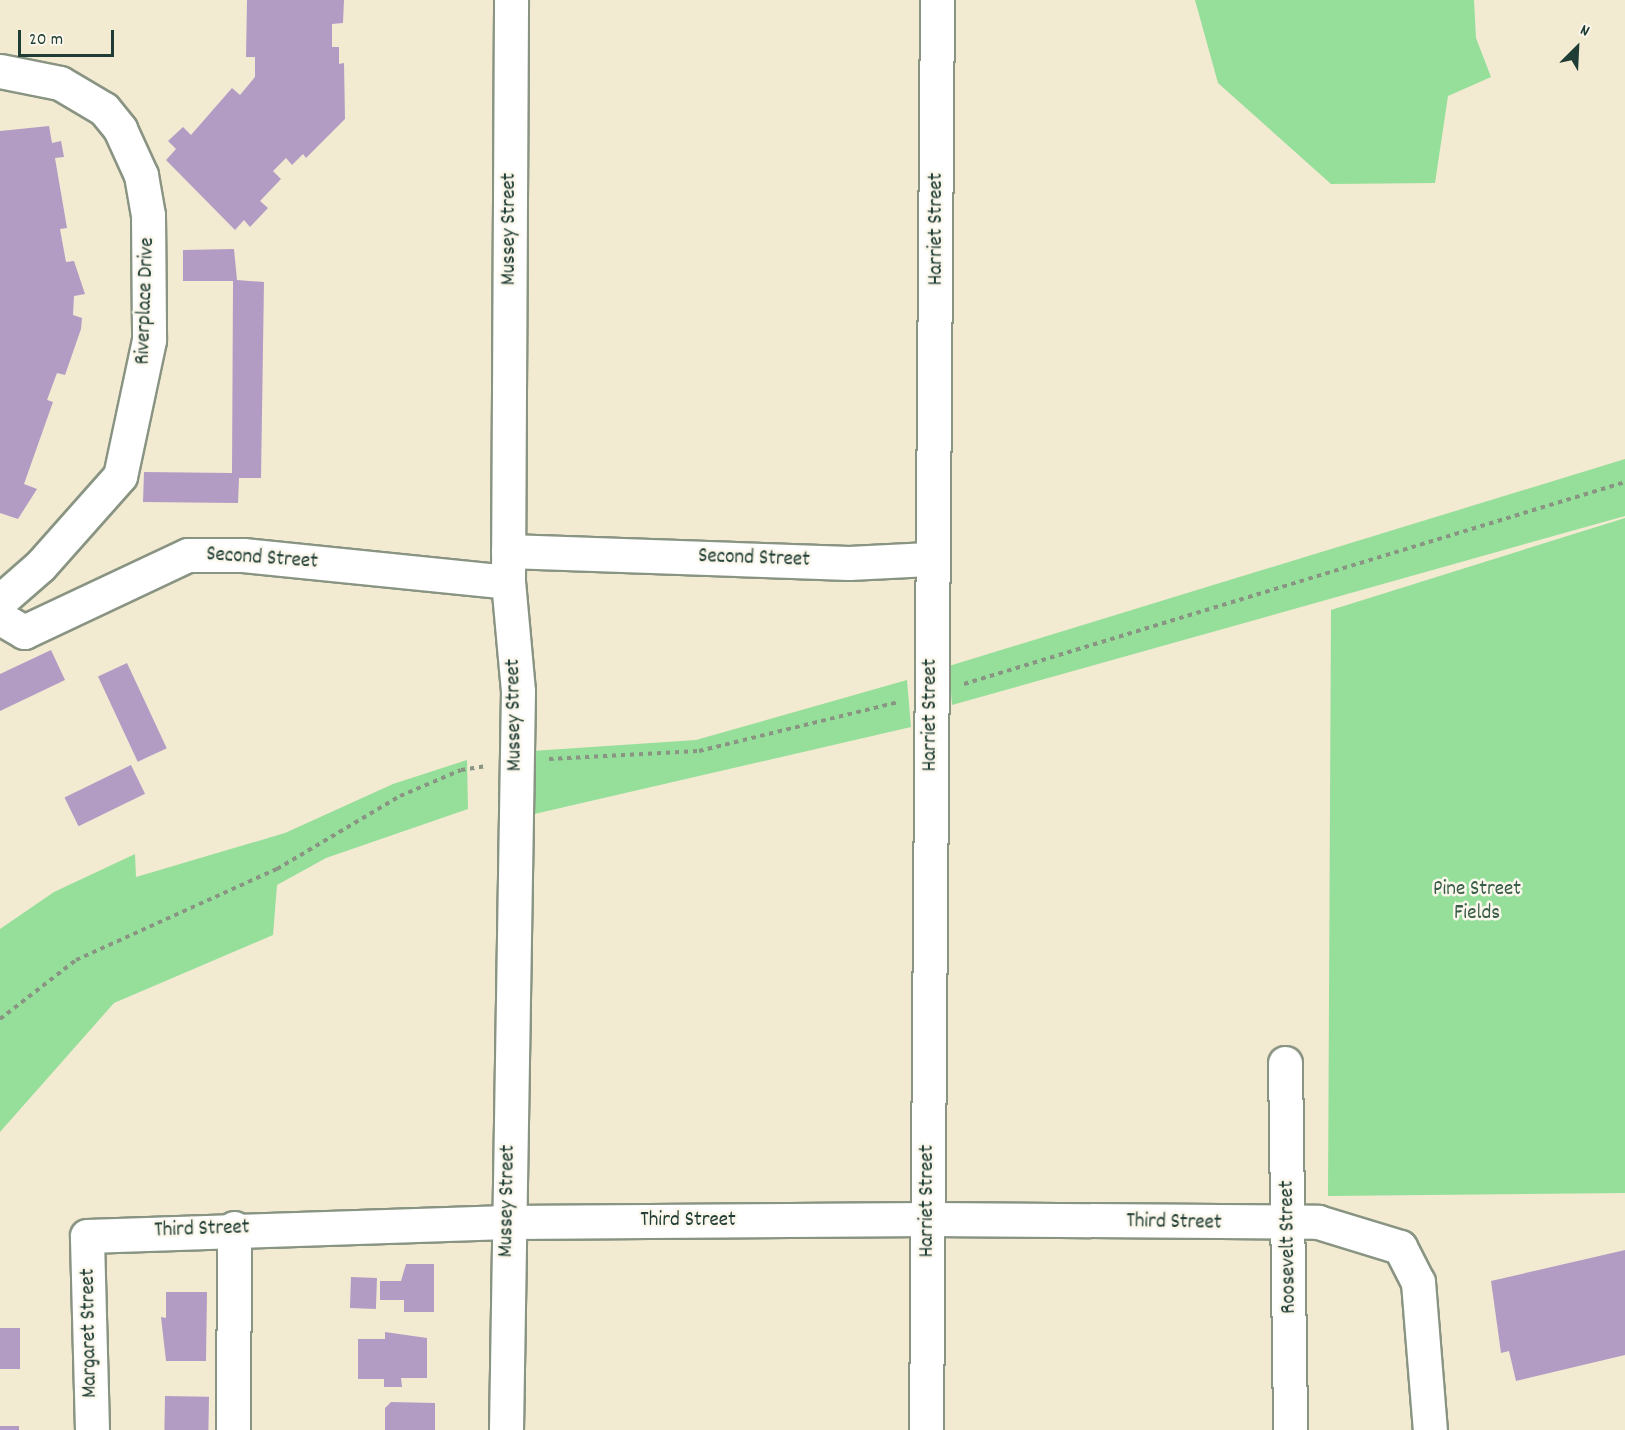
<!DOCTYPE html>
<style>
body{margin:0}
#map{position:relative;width:1625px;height:1430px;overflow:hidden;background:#f3ead2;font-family:Dekko,sans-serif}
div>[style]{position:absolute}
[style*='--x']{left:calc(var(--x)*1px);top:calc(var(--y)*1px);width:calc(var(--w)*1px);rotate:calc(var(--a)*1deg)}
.green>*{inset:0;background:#95df9a}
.building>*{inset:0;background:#b29cc4;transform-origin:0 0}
.path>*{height:4px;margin-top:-2px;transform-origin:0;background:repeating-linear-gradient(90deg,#899483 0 4.5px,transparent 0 9px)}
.roads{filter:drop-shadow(2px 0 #899483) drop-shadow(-2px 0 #899483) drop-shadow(0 2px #899483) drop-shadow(0 -2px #899483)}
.minor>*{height:33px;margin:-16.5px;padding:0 16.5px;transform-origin:16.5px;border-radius:16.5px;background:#fff}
span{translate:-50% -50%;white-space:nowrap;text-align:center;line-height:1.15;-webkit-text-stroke:5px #fbf7ec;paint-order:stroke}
.street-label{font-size:21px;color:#1f3d34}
.park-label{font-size:21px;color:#375d48}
.north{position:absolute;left:1547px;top:18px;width:60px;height:60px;-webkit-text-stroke:4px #fbf7ec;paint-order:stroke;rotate:24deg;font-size:16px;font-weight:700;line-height:24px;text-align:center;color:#1f3d34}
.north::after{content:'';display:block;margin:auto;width:21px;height:27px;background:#1f3d34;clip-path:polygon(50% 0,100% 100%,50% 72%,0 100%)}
.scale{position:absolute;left:18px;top:30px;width:96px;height:27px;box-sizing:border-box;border:3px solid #1f3d34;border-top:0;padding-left:8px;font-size:18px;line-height:21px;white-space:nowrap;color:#1f3d34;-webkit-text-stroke:4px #fbf7ec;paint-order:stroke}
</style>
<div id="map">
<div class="green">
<div style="clip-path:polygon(1195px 0,1474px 0,1476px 38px,1491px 77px,1448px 96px,1435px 183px,1331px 184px,1218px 83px)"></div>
<div style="clip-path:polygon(1625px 459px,1625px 516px,952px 705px,949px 666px)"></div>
<div style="clip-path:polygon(1625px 518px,1625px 1193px,1328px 1196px,1331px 610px)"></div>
<div style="clip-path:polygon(907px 680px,911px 727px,530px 815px,532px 751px,696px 740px)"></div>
<div style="clip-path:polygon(467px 760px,468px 809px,326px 858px,277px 885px,273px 935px,114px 1003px,0 1132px,0 929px,54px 892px,135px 854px,136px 877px,285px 833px,393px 784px)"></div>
</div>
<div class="building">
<div style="clip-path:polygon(247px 0,344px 0,343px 23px,332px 24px,332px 47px,339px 47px,339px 64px,344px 63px,345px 119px,306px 158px,303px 154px,292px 165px,286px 158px,273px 171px,281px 179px,260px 201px,268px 208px,250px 227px,244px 220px,235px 230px,166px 160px,176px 149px,168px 141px,183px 127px,191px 135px,232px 88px,240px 95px,255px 77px,255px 57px,246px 57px)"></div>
<div style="clip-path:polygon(49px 126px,52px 143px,61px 141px,64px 157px,55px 158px,67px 228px,60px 229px,66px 262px,74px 261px,85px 294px,74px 296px,73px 315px,82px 318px,81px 329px,65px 375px,57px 373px,47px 400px,53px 402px,24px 484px,37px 489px,18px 519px,0 513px,0 131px)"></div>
<div style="clip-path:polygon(234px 249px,237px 280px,264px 282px,261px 478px,239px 478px,238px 503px,143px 502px,144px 472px,232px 473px,233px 281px,183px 281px,183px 250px)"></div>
<div style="clip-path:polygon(51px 650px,65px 680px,0 711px,0 674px)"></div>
<div style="left:127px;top:663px;width:94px;height:32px;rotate:65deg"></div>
<div style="left:131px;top:765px;width:32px;height:74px;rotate:64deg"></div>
<div style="clip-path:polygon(1625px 1250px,1625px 1355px,1516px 1381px,1509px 1351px,1501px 1353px,1491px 1281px)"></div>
<div style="clip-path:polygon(406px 1264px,434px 1264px,434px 1312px,404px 1312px,404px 1300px,380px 1300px,380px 1281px,401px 1281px)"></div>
<div style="left:351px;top:1277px;width:26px;height:31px;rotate:2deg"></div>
<div style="clip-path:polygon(166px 1292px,207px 1292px,206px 1361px,166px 1361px,161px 1317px,166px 1318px)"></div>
<div style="left:0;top:1328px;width:20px;height:41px"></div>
<div style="clip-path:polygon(385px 1332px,427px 1338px,427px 1378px,401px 1378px,402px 1387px,384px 1387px,384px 1379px,358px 1379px,358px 1339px,385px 1339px)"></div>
<div style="left:165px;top:1396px;width:44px;height:34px;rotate:1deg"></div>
<div style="clip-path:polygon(391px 1402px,435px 1403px,435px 1430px,385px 1430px,385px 1408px)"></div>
<div style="left:0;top:1426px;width:19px;height:4px"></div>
</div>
<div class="path">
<div style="--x:964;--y:684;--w:691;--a:-16.99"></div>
<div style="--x:549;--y:759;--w:150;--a:-3.1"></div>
<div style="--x:699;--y:751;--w:206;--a:-13.8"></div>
<div style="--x:0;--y:1019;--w:96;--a:-37.8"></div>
<div style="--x:76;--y:960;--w:221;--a:-24.4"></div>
<div style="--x:277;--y:869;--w:143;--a:-30.7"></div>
<div style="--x:400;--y:796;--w:66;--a:-23.1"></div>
<div style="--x:461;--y:770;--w:24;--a:-9"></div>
</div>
<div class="roads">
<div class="minor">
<div style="--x:0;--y:71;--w:61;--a:11.3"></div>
<div style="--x:60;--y:83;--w:51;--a:30.6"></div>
<div style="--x:104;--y:109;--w:26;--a:51"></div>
<div style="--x:120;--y:129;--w:51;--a:65.5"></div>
<div style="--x:141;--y:175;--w:41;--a:80.1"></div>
<div style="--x:148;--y:215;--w:125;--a:89.5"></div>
<div style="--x:149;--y:340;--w:139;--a:102"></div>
<div style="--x:120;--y:476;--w:120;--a:131.6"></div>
<div style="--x:40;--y:566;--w:53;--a:138.8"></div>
<div style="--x:508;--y:551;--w:341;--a:2"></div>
<div style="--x:849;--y:563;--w:80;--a:-2.9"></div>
<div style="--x:0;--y:618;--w:28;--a:30"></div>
<div style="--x:24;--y:632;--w:181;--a:-25.2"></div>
<div style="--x:188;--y:555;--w:55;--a:0"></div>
<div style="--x:243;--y:555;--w:266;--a:5.8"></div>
<div style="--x:1285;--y:1063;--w:367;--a:89.2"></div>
<div style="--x:92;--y:1430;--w:194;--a:-91.5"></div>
<div style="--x:87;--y:1236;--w:420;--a:-1.9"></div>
<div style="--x:507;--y:1222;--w:422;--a:-0.4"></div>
<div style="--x:929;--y:1219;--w:389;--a:0.4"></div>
<div style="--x:1318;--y:1222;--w:86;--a:17"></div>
<div style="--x:1400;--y:1247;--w:39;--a:63"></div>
<div style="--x:1418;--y:1282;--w:148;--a:85.4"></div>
<div style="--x:233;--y:1430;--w:202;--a:-89.7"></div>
<div style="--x:506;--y:1430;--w:739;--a:-89.07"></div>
<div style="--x:518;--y:691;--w:109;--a:-95.2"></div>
<div style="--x:508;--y:582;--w:582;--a:-89.7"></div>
<div style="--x:926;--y:1430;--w:1430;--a:-89.56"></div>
</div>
</div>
<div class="street-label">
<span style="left:510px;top:229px;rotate:-90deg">Mussey Street</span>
<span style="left:937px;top:229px;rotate:-90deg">Harriet Street</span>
<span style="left:146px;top:301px;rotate:-88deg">Riverplace Drive</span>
<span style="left:262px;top:559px;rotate:4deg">Second Street</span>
<span style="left:754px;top:559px;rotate:2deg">Second Street</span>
<span style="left:515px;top:715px;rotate:-91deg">Mussey Street</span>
<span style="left:931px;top:715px;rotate:-90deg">Harriet Street</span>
<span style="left:508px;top:1201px;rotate:-89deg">Mussey Street</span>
<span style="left:928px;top:1201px;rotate:-90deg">Harriet Street</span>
<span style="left:688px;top:1221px">Third Street</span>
<span style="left:1174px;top:1223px;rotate:1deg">Third Street</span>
<span style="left:202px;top:1230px;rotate:-2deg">Third Street</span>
<span style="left:1289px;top:1247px;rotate:-91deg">Roosevelt Street</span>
<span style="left:90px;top:1333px;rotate:-91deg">Margaret Street</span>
</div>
<div class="park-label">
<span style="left:1477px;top:902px">Pine Street<br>Fields</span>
</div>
<div class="north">N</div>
<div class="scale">20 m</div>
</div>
